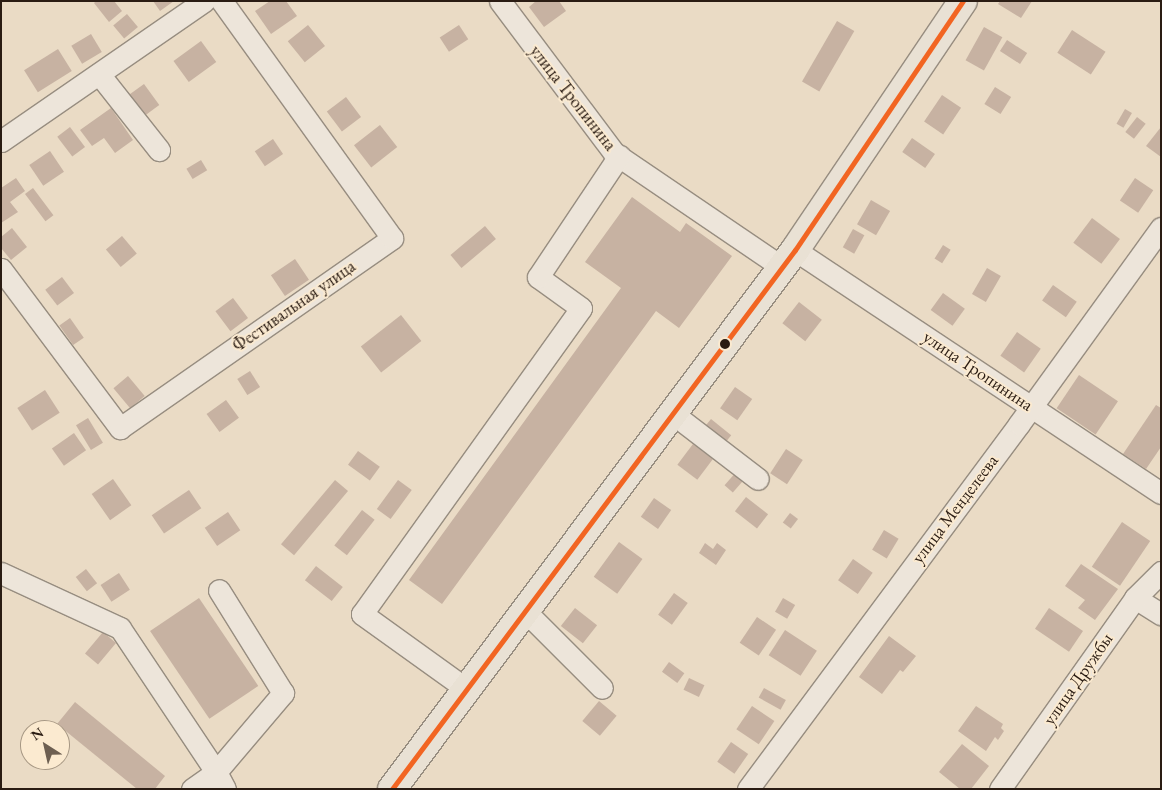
<!DOCTYPE html>
<meta charset="utf-8">
<style>
body{margin:0}
#map{position:relative;width:1162px;height:790px;overflow:hidden;background:#eadbc5;font-family:"EB Garamond",serif}
div>[style]{position:absolute}
[style*='--x']{left:calc(var(--x)*1px);top:calc(var(--y)*1px);width:calc(var(--w)*1px);rotate:calc(var(--a)*1deg)}
.building>*{inset:0;background:#c7b2a2;transform-origin:0 0}
.roads{filter:drop-shadow(1px 0 #978d80) drop-shadow(-1px 0 #978d80) drop-shadow(0 1px #978d80) drop-shadow(0 -1px #978d80)}
.minor>*{height:21px;margin:-10.5px;padding:0 10.5px;transform-origin:10.5px;border-radius:10.5px;background:#ede5da}
.major>*{height:28px;margin:-14px;padding:0 14px;transform-origin:14px;border-radius:14px;background:#e9e1d4}
.bus-1>*{height:5px;margin:-2.5px;padding:0 2.5px;transform-origin:2.5px;border-radius:2.5px;background:#f26522}
.dots>*{width:14px;height:14px;translate:-50% -50%;box-sizing:border-box;border:2px solid #fbead0;border-radius:50%}
span{translate:-50% -50%;white-space:nowrap;text-align:center;line-height:1.15;-webkit-text-stroke:4px #fbead0;paint-order:stroke}
.street-label{font-size:18px;color:#2a1c13}
.frame{position:absolute;inset:0;border:2px solid #2a1c13;pointer-events:none}
.north{position:absolute;left:20px;top:720px;width:50px;height:50px;box-sizing:border-box;background:#fbead0;border:1px solid #a79884;border-radius:50%;rotate:325deg;font-size:14px;font-weight:700;line-height:20px;text-align:center;color:#2a1c13}
.north::after{content:'';display:block;margin:auto;width:18px;height:22px;background:#6d5f51;clip-path:polygon(50% 0,100% 100%,50% 72%,0 100%)}
</style>
<div id="map">
<div class="building">
<div style="clip-path:polygon(96px 1px,114px 1px,122px 11px,109px 22px,94px 3px)"></div>
<div style="clip-path:polygon(153px 1px,174px 1px,160px 11px)"></div>
<div style="clip-path:polygon(270px 1px,286px 1px,297px 16px,271px 34px,255px 11px)"></div>
<div style="clip-path:polygon(536px 1px,559px 1px,566px 11px,544px 27px,529px 7px)"></div>
<div style="clip-path:polygon(1000px 1px,1032px 1px,1021px 18px,998px 4px)"></div>
<div style="left:127px;top:14px;width:17px;height:18px;rotate:50deg"></div>
<div style="left:837px;top:21px;width:20px;height:70px;rotate:30deg"></div>
<div style="left:308px;top:25px;width:27px;height:26px;rotate:51deg"></div>
<div style="left:459px;top:25px;width:17px;height:23px;rotate:57deg"></div>
<div style="left:984px;top:27px;width:21px;height:38px;rotate:29deg"></div>
<div style="left:1072px;top:30px;width:40px;height:27px;rotate:33deg"></div>
<div style="left:91px;top:34px;width:21px;height:23px;rotate:59deg"></div>
<div style="left:1007px;top:40px;width:24px;height:13px;rotate:33deg"></div>
<div style="left:201px;top:41px;width:26px;height:34px;rotate:54deg"></div>
<div style="left:58px;top:49px;width:26px;height:40px;rotate:58deg"></div>
<div style="left:144px;top:84px;width:26px;height:21px;rotate:54deg"></div>
<div style="left:995px;top:87px;width:19px;height:20px;rotate:32deg"></div>
<div style="left:942px;top:95px;width:23px;height:32px;rotate:34deg"></div>
<div style="left:346px;top:97px;width:25px;height:24px;rotate:53deg"></div>
<div style="clip-path:polygon(111px 108px,133px 140px,115px 153px,104px 138px,92px 146px,80px 130px)"></div>
<div style="left:1125px;top:109px;width:8px;height:17px;rotate:30deg"></div>
<div style="left:1137px;top:117px;width:11px;height:19px;rotate:38deg"></div>
<div style="left:380px;top:125px;width:28px;height:33px;rotate:52deg"></div>
<div style="left:70px;top:127px;width:25px;height:16px;rotate:53deg"></div>
<div style="clip-path:polygon(1161px 127px,1161px 157px,1146px 146px)"></div>
<div style="left:912px;top:138px;width:28px;height:17px;rotate:35deg"></div>
<div style="left:273px;top:139px;width:18px;height:22px;rotate:56deg"></div>
<div style="left:50px;top:151px;width:25px;height:25px;rotate:56deg"></div>
<div style="left:201px;top:160px;width:12px;height:17px;rotate:59deg"></div>
<div style="clip-path:polygon(16px 178px,25px 191px,10px 202px,18px 212px,1px 223px,1px 188px)"></div>
<div style="left:1135px;top:178px;width:22px;height:27px;rotate:34deg"></div>
<div style="left:33px;top:188px;width:34px;height:10px;rotate:53deg"></div>
<div style="clip-path:polygon(632px 197px,680px 232px,686px 223px,732px 256px,679px 328px,656px 311px,442px 604px,409px 580px,621px 288px,585px 262px)"></div>
<div style="left:871px;top:200px;width:22px;height:28px;rotate:30deg"></div>
<div style="left:1092px;top:218px;width:35px;height:31px;rotate:37deg"></div>
<div style="left:485px;top:226px;width:17px;height:45px;rotate:50deg"></div>
<div style="clip-path:polygon(12px 228px,27px 247px,11px 260px,1px 248px,1px 237px)"></div>
<div style="left:853px;top:229px;width:13px;height:21px;rotate:29deg"></div>
<div style="left:122px;top:236px;width:23px;height:21px;rotate:50deg"></div>
<div style="left:943px;top:245px;width:9px;height:16px;rotate:32deg"></div>
<div style="left:295px;top:259px;width:25px;height:29px;rotate:56deg"></div>
<div style="left:987px;top:268px;width:16px;height:30px;rotate:30deg"></div>
<div style="left:62px;top:277px;width:20px;height:21px;rotate:53deg"></div>
<div style="left:1053px;top:285px;width:29px;height:19px;rotate:35deg"></div>
<div style="left:943px;top:293px;width:27px;height:21px;rotate:36deg"></div>
<div style="left:233px;top:298px;width:25px;height:22px;rotate:53deg"></div>
<div style="left:799px;top:302px;width:29px;height:27px;rotate:38deg"></div>
<div style="left:401px;top:315px;width:33px;height:51px;rotate:52deg"></div>
<div style="left:70px;top:318px;width:24px;height:13px;rotate:55deg"></div>
<div style="left:1017px;top:332px;width:29px;height:29px;rotate:35deg"></div>
<div style="left:250px;top:371px;width:19px;height:15px;rotate:58deg"></div>
<div style="left:1079px;top:375px;width:47px;height:40px;rotate:34deg"></div>
<div style="left:128px;top:376px;width:26px;height:19px;rotate:50deg"></div>
<div style="left:735px;top:387px;width:21px;height:26px;rotate:35deg"></div>
<div style="left:45px;top:390px;width:27px;height:33px;rotate:57deg"></div>
<div style="left:226px;top:400px;width:22px;height:24px;rotate:54deg"></div>
<div style="clip-path:polygon(1156px 405px,1161px 408px,1161px 447px,1146px 469px,1123px 454px)"></div>
<div style="left:88px;top:418px;width:29px;height:14px;rotate:59deg"></div>
<div style="left:711px;top:419px;width:26px;height:13px;rotate:39deg"></div>
<div style="left:74px;top:433px;width:21px;height:27px;rotate:55deg"></div>
<div style="left:693px;top:444px;width:25px;height:26px;rotate:37deg"></div>
<div style="left:786px;top:449px;width:20px;height:29px;rotate:33deg"></div>
<div style="left:358px;top:451px;width:27px;height:17px;rotate:36deg"></div>
<div style="left:737px;top:471px;width:11px;height:19px;rotate:41deg"></div>
<div style="left:113px;top:479px;width:32px;height:26px;rotate:55deg"></div>
<div style="left:335px;top:480px;width:17px;height:84px;rotate:40deg"></div>
<div style="left:398px;top:480px;width:17px;height:36px;rotate:36deg"></div>
<div style="left:189px;top:490px;width:22px;height:45px;rotate:56deg"></div>
<div style="left:746px;top:497px;width:28px;height:18px;rotate:38deg"></div>
<div style="left:654px;top:498px;width:21px;height:23px;rotate:35deg"></div>
<div style="left:362px;top:510px;width:16px;height:45px;rotate:38deg"></div>
<div style="left:228px;top:512px;width:22px;height:28px;rotate:56deg"></div>
<div style="left:790px;top:513px;width:10px;height:12px;rotate:37deg"></div>
<div style="left:1122px;top:522px;width:34px;height:54px;rotate:34deg"></div>
<div style="left:884px;top:530px;width:17px;height:23px;rotate:31deg"></div>
<div style="left:619px;top:542px;width:29px;height:43px;rotate:36deg"></div>
<div style="clip-path:polygon(705px 543px,713px 549px,717px 543px,726px 550px,716px 565px,699px 553px)"></div>
<div style="left:853px;top:559px;width:24px;height:26px;rotate:35deg"></div>
<div style="clip-path:polygon(1081px 564px,1118px 589px,1095px 620px,1078px 608px,1085px 600px,1065px 586px)"></div>
<div style="left:316px;top:566px;width:34px;height:18px;rotate:38deg"></div>
<div style="left:86px;top:569px;width:18px;height:13px;rotate:52deg"></div>
<div style="left:119px;top:573px;width:20px;height:22px;rotate:57deg"></div>
<div style="left:674px;top:593px;width:17px;height:27px;rotate:36deg"></div>
<div style="left:199px;top:598px;width:106px;height:59px;rotate:56deg"></div>
<div style="left:783px;top:598px;width:14px;height:16px;rotate:30deg"></div>
<div style="left:575px;top:608px;width:28px;height:23px;rotate:38deg"></div>
<div style="left:1049px;top:608px;width:41px;height:25px;rotate:34deg"></div>
<div style="left:757px;top:617px;width:23px;height:31px;rotate:34deg"></div>
<div style="left:785px;top:630px;width:38px;height:30px;rotate:33deg"></div>
<div style="left:103px;top:632px;width:17px;height:28px;rotate:40deg"></div>
<div style="clip-path:polygon(889px 636px,916px 656px,903px 672px,900px 670px,882px 694px,859px 677px)"></div>
<div style="left:669px;top:662px;width:19px;height:12px;rotate:36deg"></div>
<div style="left:689px;top:678px;width:17px;height:13px;rotate:25deg"></div>
<div style="left:764px;top:688px;width:25px;height:11px;rotate:29deg"></div>
<div style="left:599px;top:701px;width:23px;height:26px;rotate:40deg"></div>
<div style="clip-path:polygon(75px 702px,165px 776px,155px 789px,137px 789px,57px 724px)"></div>
<div style="left:752px;top:706px;width:27px;height:28px;rotate:34deg"></div>
<div style="clip-path:polygon(976px 706px,1003px 724px,1001px 728px,1004px 731px,998px 740px,995px 737px,986px 751px,958px 731px)"></div>
<div style="left:731px;top:742px;width:21px;height:24px;rotate:35deg"></div>
<div style="clip-path:polygon(962px 744px,989px 766px,971px 789px,960px 789px,939px 772px)"></div>
</div>
<div class="roads">
<div class="minor">
<div style="--x:500;--y:1;--w:190;--a:53.1"></div>
<div style="--x:614;--y:153;--w:203;--a:34.2"></div>
<div style="--x:99;--y:74;--w:97;--a:51.7"></div>
<div style="--x:1;--y:141;--w:247;--a:-34.6"></div>
<div style="--x:795;--y:250;--w:439;--a:33.6"></div>
<div style="--x:1;--y:269;--w:199;--a:53.2"></div>
<div style="--x:120;--y:428;--w:332;--a:-34.9"></div>
<div style="--x:392;--y:238;--w:292;--a:-125.7"></div>
<div style="--x:672;--y:413;--w:108;--a:37.5"></div>
<div style="--x:1;--y:573;--w:131;--a:24.8"></div>
<div style="--x:120;--y:628;--w:173;--a:56.3"></div>
<div style="--x:216;--y:772;--w:19;--a:62"></div>
<div style="--x:1135;--y:598;--w:31;--a:32"></div>
<div style="--x:524;--y:610;--w:110;--a:45"></div>
<div style="--x:465;--y:688;--w:127;--a:-144.3"></div>
<div style="--x:362;--y:614;--w:376;--a:-54.4"></div>
<div style="--x:581;--y:308;--w:53;--a:-144.2"></div>
<div style="--x:538;--y:277;--w:146;--a:-56.2"></div>
<div style="--x:192;--y:789;--w:29;--a:-35"></div>
<div style="--x:216;--y:772;--w:104;--a:-49.7"></div>
<div style="--x:283;--y:693;--w:121;--a:-121.9"></div>
<div style="--x:748;--y:789;--w:455;--a:-53.4"></div>
<div style="--x:1019;--y:424;--w:242;--a:-54.1"></div>
<div style="--x:1000;--y:789;--w:234;--a:-54.7"></div>
<div style="--x:1135;--y:598;--w:37;--a:-45"></div>
</div>
<div class="major">
<div style="--x:392;--y:789;--w:673;--a:-53.22"></div>
<div style="--x:795;--y:250;--w:300;--a:-56"></div>
</div>
</div>
<div class="bus-1">
<div style="--x:392;--y:789;--w:673;--a:-53.22"></div>
<div style="--x:795;--y:250;--w:300;--a:-56"></div>
</div>
<div class="dots">
<div style="left:725px;top:344px;background:#2a1c13"></div>
</div>
<div class="street-label">
<span style="left:573px;top:98px;rotate:52deg">улица Тропинина</span>
<span style="left:294px;top:306px;rotate:-35deg">Фестивальная улица</span>
<span style="left:978px;top:371px;rotate:34deg">улица Тропинина</span>
<span style="left:955px;top:509px;rotate:-53deg">улица Менделеева</span>
<span style="left:1078px;top:679px;rotate:-55deg">улица Дружбы</span>
</div>
<div class="frame"></div>
<div class="north">N</div>
</div>
